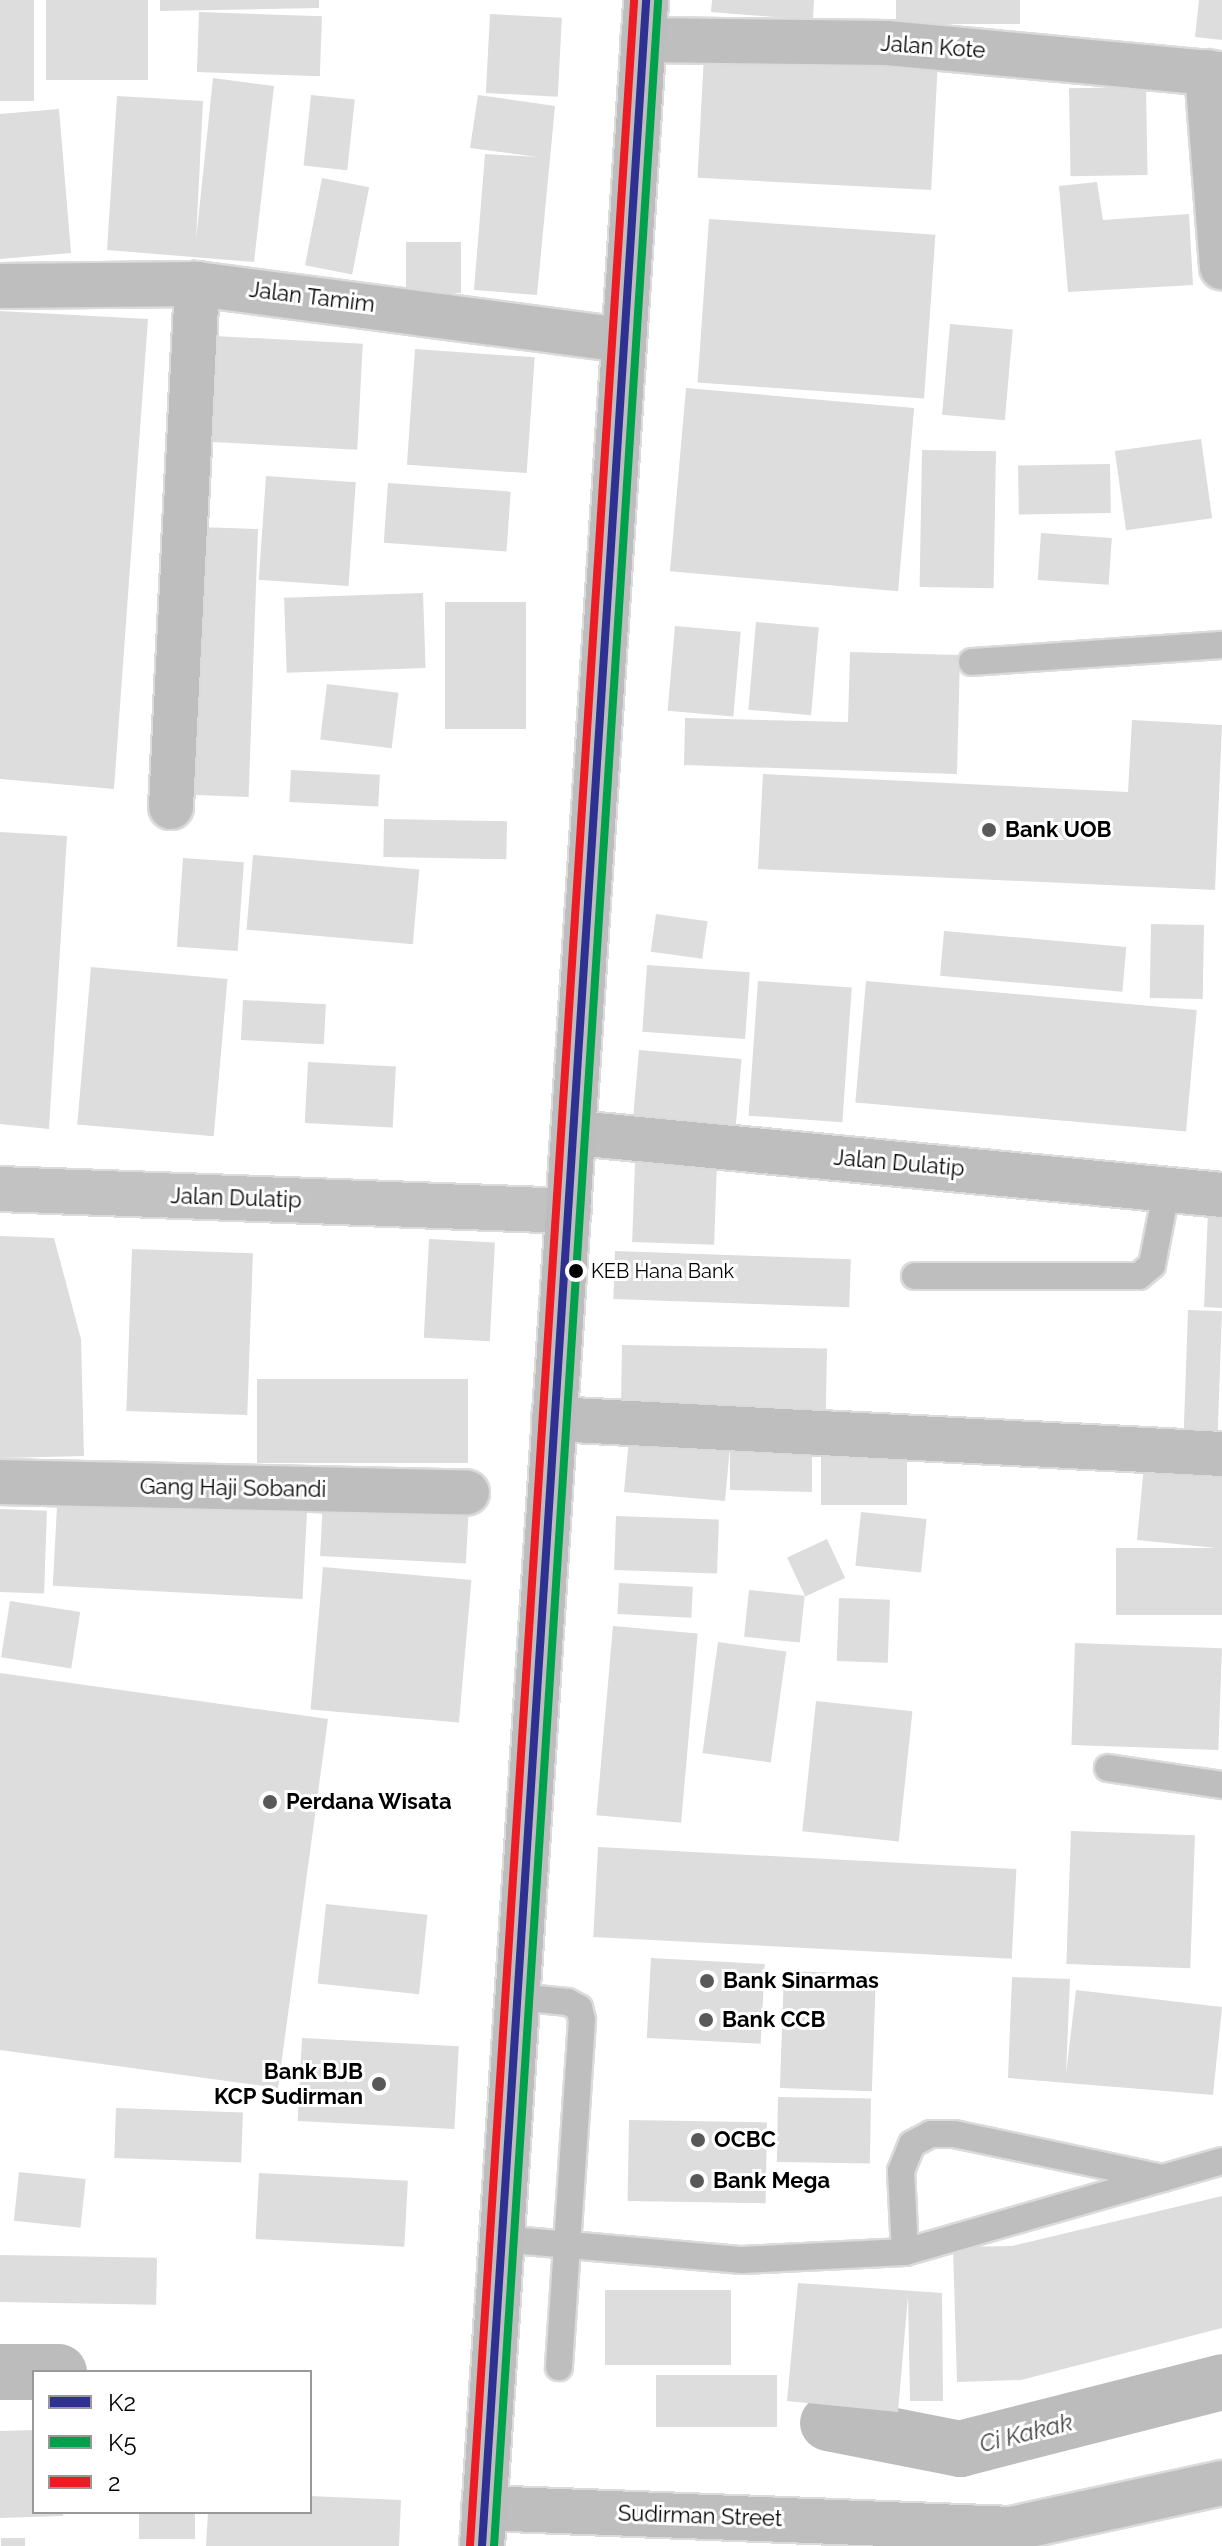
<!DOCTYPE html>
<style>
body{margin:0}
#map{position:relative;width:1222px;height:2546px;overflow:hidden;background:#fff;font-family:Raleway,sans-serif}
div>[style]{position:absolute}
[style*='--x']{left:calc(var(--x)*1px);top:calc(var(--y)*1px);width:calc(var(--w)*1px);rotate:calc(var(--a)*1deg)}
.canal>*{height:56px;margin:-28px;padding:0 28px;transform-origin:28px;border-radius:28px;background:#bcbcbc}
.building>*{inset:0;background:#ddd;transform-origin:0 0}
.roads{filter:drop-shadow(2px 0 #dbdbdb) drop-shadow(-2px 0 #dbdbdb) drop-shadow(0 2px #dbdbdb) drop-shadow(0 -2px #dbdbdb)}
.lane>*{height:26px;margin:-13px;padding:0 13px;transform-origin:13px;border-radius:13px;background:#bebebe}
.street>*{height:44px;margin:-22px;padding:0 22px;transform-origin:22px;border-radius:22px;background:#bebebe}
.secondary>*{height:44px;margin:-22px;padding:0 22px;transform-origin:22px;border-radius:22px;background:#c2c2c2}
.primary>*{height:44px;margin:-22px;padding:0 22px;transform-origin:22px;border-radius:22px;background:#bdbdbd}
.bus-1>*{height:8px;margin:-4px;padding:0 4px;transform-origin:4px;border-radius:4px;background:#2e3192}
.bus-2>*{height:8px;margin:-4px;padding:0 4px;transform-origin:4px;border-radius:4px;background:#00a14b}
.bus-3>*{height:8px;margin:-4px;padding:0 4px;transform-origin:4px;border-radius:4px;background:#ed1c24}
.dots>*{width:22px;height:22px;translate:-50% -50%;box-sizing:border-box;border:4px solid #fff;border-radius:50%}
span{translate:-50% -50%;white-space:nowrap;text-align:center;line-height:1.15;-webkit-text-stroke:6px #fff;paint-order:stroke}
.bus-label{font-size:20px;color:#000}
.left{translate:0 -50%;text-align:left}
.street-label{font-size:22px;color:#000}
.poi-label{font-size:22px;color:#000;font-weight:700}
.right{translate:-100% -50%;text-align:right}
.water-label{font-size:24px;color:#414141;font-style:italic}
.legend{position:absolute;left:32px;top:2370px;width:280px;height:144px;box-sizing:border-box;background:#fff;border:2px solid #999;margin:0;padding:10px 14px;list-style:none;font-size:24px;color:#000}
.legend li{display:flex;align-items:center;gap:16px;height:40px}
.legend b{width:40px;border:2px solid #999}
</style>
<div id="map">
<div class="canal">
<div style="--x:0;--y:2372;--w:59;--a:0"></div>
<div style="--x:828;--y:2423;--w:135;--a:11.1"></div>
<div style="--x:960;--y:2449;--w:270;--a:-14.3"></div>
</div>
<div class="building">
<div style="left:0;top:0;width:34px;height:101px"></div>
<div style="left:46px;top:0;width:102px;height:80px"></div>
<div style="clip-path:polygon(160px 0,319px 0,319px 8px,160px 11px)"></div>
<div style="clip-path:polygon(712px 0,814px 0,813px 20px,711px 12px)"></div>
<div style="left:896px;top:0;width:124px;height:24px"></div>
<div style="clip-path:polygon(1199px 0,1222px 0,1222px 40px,1195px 37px)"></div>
<div style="left:199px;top:12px;width:123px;height:60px;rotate:2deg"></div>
<div style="left:490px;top:14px;width:72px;height:79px;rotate:3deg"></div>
<div style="left:704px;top:54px;width:234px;height:124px;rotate:3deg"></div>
<div style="clip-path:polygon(213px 78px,274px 86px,254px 262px,107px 250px,117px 96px,203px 101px,196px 240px)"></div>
<div style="left:1146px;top:87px;width:88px;height:77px;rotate:89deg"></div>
<div style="left:311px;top:95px;width:44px;height:71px;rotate:6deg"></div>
<div style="clip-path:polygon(478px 95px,555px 106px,537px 295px,474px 290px,485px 154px,538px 157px,470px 148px)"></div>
<div style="clip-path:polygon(59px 109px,71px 253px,0 259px,0 114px)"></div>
<div style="left:322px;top:178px;width:48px;height:89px;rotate:11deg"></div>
<div style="clip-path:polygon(1097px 182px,1103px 220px,1189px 214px,1193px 285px,1068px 292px,1059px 186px)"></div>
<div style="left:709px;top:219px;width:227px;height:164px;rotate:4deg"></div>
<div style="left:406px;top:242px;width:55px;height:51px"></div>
<div style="clip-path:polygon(0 311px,148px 319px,114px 789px,0 779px)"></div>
<div style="left:950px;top:324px;width:63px;height:91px;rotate:5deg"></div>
<div style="left:214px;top:336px;width:149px;height:106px;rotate:3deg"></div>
<div style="left:415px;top:349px;width:120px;height:116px;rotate:4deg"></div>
<div style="left:686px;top:388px;width:229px;height:184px;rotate:5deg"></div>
<div style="left:1201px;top:439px;width:80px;height:87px;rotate:82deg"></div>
<div style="left:922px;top:450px;width:74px;height:137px;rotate:1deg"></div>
<div style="left:1110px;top:464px;width:49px;height:92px;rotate:89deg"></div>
<div style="left:266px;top:476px;width:90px;height:104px;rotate:4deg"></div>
<div style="left:388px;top:483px;width:123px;height:60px;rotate:4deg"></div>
<div style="left:198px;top:527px;width:60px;height:268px;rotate:2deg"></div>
<div style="left:1041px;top:533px;width:71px;height:47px;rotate:4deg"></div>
<div style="left:423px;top:593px;width:75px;height:139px;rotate:88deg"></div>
<div style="left:526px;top:602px;width:127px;height:81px;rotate:90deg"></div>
<div style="left:756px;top:622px;width:63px;height:88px;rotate:5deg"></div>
<div style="left:675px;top:626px;width:66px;height:85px;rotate:5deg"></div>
<div style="clip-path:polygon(850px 652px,960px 655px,957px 774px,684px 765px,685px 718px,848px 722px)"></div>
<div style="left:327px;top:684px;width:72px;height:56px;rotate:7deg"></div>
<div style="clip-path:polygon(1132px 720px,1222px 725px,1215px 890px,758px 869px,763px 774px,1128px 792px)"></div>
<div style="left:291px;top:770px;width:89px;height:32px;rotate:3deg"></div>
<div style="left:384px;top:819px;width:123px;height:38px;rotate:1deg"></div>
<div style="clip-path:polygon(0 832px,67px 836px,49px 1129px,0 1124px)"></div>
<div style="left:253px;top:855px;width:167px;height:75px;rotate:5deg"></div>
<div style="left:183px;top:858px;width:61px;height:89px;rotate:4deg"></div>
<div style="left:656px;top:914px;width:52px;height:38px;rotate:8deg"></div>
<div style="left:1151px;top:924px;width:53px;height:74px;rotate:1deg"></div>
<div style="left:944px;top:931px;width:183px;height:45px;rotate:5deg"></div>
<div style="left:647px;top:965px;width:103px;height:67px;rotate:4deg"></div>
<div style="left:91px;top:967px;width:137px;height:158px;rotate:5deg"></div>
<div style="left:758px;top:981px;width:94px;height:135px;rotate:4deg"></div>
<div style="left:866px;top:981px;width:332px;height:122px;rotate:5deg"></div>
<div style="left:243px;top:1000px;width:83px;height:40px;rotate:3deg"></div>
<div style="left:639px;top:1050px;width:103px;height:76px;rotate:5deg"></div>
<div style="left:308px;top:1062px;width:88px;height:61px;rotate:3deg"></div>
<div style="left:635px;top:1161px;width:82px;height:81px;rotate:2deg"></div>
<div style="clip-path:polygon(1208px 1211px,1222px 1212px,1222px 1308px,1204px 1307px)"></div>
<div style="clip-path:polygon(0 1236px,54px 1238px,81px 1339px,84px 1456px,0 1458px)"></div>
<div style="left:429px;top:1239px;width:66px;height:99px;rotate:3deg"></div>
<div style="left:132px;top:1249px;width:121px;height:162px;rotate:2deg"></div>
<div style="left:615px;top:1251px;width:236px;height:48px;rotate:2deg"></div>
<div style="left:1188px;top:1310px;width:34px;height:131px;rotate:2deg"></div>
<div style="left:622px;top:1345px;width:205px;height:71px;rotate:1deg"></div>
<div style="left:257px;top:1379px;width:211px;height:84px"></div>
<div style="clip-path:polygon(630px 1428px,812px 1439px,812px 1492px,730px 1490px,730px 1447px,725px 1501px,624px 1492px)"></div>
<div style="left:907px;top:1448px;width:57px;height:86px;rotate:90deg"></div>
<div style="clip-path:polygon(1144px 1465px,1222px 1473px,1222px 1615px,1116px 1615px,1116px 1548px,1216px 1548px,1137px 1540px)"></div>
<div style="left:58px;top:1487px;width:250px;height:99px;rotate:3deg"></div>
<div style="left:323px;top:1500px;width:146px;height:56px;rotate:3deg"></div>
<div style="left:0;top:1509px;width:47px;height:83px;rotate:2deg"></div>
<div style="left:861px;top:1512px;width:66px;height:54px;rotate:6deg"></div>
<div style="left:616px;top:1516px;width:103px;height:54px;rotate:2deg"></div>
<div style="left:827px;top:1539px;width:43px;height:44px;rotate:65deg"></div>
<div style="left:323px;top:1567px;width:149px;height:143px;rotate:5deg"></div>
<div style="left:619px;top:1583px;width:74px;height:31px;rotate:3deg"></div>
<div style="left:749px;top:1590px;width:56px;height:47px;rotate:6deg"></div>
<div style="left:839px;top:1598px;width:51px;height:63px;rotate:2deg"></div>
<div style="left:10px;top:1601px;width:71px;height:57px;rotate:9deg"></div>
<div style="left:613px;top:1626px;width:85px;height:190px;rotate:5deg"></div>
<div style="left:718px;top:1642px;width:69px;height:112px;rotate:8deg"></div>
<div style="left:1075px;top:1643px;width:147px;height:102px;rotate:2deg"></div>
<div style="clip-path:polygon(0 1673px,328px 1719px,278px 2088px,0 2050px)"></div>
<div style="left:816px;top:1701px;width:97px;height:131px;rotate:6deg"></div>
<div style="left:1071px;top:1831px;width:124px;height:133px;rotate:2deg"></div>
<div style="left:598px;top:1847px;width:419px;height:90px;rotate:3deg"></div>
<div style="left:326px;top:1904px;width:102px;height:80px;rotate:6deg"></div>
<div style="left:651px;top:1958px;width:114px;height:80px;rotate:3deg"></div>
<div style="left:784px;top:1971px;width:92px;height:117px;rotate:2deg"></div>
<div style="clip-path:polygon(1012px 1977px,1070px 1979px,1066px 2074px,1076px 1990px,1222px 2007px,1213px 2095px,1008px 2078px)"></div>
<div style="left:302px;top:2038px;width:157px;height:83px;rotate:3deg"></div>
<div style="left:778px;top:2097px;width:93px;height:65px;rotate:1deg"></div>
<div style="left:116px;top:2108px;width:127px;height:50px;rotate:2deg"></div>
<div style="left:629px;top:2120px;width:138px;height:81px;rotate:1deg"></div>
<div style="left:19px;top:2172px;width:67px;height:49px;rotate:6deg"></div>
<div style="left:259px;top:2173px;width:149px;height:66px;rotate:3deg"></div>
<div style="clip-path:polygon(1222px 2196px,1222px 2328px,1021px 2380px,957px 2382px,953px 2247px,1012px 2246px)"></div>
<div style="left:0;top:2255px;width:157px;height:47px;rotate:1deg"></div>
<div style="clip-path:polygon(798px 2283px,942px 2293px,943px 2401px,910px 2401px,908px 2296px,898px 2412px,787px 2401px)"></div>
<div style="left:605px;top:2290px;width:126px;height:75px"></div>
<div style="left:656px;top:2375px;width:121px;height:52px"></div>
<div style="clip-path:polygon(34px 2430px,34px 2512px,63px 2512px,63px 2516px,0 2518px,0 2431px)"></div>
<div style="clip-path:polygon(310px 2496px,401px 2500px,399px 2546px,206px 2546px,208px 2512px,310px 2512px)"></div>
<div style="left:139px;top:2512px;width:56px;height:27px"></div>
<div style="left:1px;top:2538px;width:24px;height:8px"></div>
</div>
<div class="roads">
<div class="lane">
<div style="--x:972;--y:662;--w:251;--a:-3.9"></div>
<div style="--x:915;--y:1276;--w:224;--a:0"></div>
<div style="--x:1139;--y:1276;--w:17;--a:-40"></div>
<div style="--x:1152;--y:1265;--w:78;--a:-79"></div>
<div style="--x:1108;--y:1768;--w:115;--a:8.5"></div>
<div style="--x:516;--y:1997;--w:52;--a:5.5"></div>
<div style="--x:568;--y:2002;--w:13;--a:29"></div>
<div style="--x:579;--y:2008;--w:12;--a:76"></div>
<div style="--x:582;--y:2020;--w:348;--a:93.8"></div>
<div style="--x:501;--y:2239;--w:242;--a:5"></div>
<div style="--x:742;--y:2260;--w:163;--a:-2.8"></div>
<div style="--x:905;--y:2252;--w:330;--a:-16"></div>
<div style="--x:905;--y:2252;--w:81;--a:-92.8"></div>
<div style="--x:901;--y:2171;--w:29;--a:-68"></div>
<div style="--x:912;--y:2144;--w:21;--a:-28"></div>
<div style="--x:931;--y:2134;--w:23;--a:0"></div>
<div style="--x:954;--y:2134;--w:214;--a:11.9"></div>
</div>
<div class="street">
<div style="--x:643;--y:40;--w:244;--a:0.7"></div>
<div style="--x:887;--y:43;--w:336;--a:5.3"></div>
<div style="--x:1207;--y:72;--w:196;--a:85.6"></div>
<div style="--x:0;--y:286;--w:197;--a:-0.6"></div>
<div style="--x:197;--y:284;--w:429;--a:7.5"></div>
<div style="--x:171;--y:807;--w:524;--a:-87.15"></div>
<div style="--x:576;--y:1133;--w:649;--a:5.48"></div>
<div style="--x:554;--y:1419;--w:669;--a:3"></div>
<div style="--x:0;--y:1482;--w:467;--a:1.3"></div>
<div style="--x:484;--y:2508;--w:527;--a:2.28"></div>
<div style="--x:1011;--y:2529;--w:216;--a:-12.3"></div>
</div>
<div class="secondary">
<div style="--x:0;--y:1189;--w:569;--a:2.21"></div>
</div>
<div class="primary">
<div style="--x:482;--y:2546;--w:2551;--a:-86.31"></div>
</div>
</div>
<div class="bus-1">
<div style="--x:482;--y:2546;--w:2551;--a:-86.31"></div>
</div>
<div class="bus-2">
<div style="--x:494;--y:2546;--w:2550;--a:-86.31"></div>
</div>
<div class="bus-3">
<div style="--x:470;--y:2545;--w:2550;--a:-86.31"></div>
</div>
<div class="dots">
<div style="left:989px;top:830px;background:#595959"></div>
<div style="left:576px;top:1271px;background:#000"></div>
<div style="left:270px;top:1802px;background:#595959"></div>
<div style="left:707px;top:1981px;background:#595959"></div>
<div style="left:706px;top:2020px;background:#595959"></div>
<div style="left:379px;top:2084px;background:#595959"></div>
<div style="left:698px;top:2140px;background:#595959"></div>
<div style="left:697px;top:2181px;background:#595959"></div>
</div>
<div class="bus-label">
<span class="left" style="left:591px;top:1271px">KEB Hana Bank</span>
</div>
<div class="street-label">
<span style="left:933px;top:47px;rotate:4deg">Jalan Kote</span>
<span style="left:312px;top:297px;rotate:7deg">Jalan Tamim</span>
<span style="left:899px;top:1163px;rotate:5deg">Jalan Dulatip</span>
<span style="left:236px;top:1198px;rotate:2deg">Jalan Dulatip</span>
<span style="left:233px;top:1488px;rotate:1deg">Gang Haji Sobandi</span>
<span style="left:700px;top:2516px;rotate:2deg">Sudirman Street</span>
</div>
<div class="poi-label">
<span class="left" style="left:1005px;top:830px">Bank UOB</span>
<span class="left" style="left:286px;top:1802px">Perdana Wisata</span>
<span class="left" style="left:723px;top:1981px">Bank Sinarmas</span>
<span class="left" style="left:722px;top:2020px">Bank CCB</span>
<span class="right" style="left:363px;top:2084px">Bank BJB<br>KCP Sudirman</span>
<span class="left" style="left:714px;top:2140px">OCBC</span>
<span class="left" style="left:713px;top:2181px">Bank Mega</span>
</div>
<div class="water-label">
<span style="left:1026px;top:2433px;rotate:-14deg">Ci Kakak</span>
</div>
<ul class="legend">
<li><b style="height:10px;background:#2e3192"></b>K2</li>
<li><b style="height:10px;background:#00a14b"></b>K5</li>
<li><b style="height:10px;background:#ed1c24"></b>2</li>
</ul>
</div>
